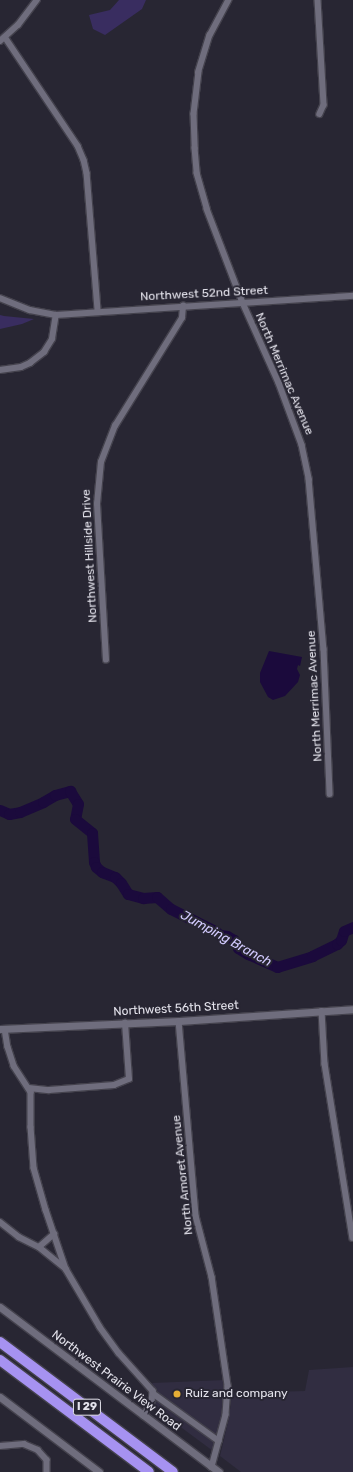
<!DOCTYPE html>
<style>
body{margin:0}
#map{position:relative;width:353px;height:1472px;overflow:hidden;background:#282633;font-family:Rubik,sans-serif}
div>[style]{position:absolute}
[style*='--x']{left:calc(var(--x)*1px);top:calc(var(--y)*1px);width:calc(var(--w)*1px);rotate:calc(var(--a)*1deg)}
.built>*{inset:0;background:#312d41}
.green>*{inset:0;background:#392d60}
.water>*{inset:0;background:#1b0a3c}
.river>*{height:11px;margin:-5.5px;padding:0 5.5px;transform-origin:5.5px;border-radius:5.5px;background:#1b0a3c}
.roads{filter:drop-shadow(1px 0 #44424d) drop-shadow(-1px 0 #44424d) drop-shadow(0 1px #44424d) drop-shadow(0 -1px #44424d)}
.minor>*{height:5.5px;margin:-2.75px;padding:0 2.75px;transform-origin:2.75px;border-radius:2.75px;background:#6f6d7d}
.tertiary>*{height:7px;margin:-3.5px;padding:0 3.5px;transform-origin:3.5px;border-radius:3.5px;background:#6f6d7d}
.motorway>*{height:10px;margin:-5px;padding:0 5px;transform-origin:5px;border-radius:5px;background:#a692f1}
.dots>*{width:11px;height:11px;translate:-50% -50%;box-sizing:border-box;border:2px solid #282633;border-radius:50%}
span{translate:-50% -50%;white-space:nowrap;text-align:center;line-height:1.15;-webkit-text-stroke:4px #282633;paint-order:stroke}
.shield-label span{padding:1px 3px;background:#282633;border:1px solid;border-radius:3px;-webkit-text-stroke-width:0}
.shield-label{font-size:11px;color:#e4e3ec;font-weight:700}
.street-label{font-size:12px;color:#e4e3ec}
.poi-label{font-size:12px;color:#e4e3ec}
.left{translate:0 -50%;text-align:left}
.water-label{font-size:13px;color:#d3cbff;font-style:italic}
</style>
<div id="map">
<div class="built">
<div style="clip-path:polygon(353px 1367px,353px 1472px,241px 1472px,220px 1456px,229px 1418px,232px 1393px,305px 1391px,309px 1370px)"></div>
<div style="clip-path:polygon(225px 1380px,224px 1407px,216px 1444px,213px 1451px,155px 1408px,157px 1394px,152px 1383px)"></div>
</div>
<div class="green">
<div style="clip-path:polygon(119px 0,146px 0,142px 9px,105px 35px,93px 29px,89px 15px,110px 10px)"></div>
<div style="clip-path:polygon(0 315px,4px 316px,34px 319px,22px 324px,0 329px)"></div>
</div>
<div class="water">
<div style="clip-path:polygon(269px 651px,302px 657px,300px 666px,298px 665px,297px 669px,300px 675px,298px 682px,285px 696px,273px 700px,268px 697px,260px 682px,260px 673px)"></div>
</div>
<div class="river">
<div style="--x:0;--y:810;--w:10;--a:24"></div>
<div style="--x:9;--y:814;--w:11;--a:-10"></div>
<div style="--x:20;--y:812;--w:25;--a:-23"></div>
<div style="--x:43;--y:802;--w:14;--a:-30"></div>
<div style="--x:55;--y:795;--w:16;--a:-15"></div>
<div style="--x:70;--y:791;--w:15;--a:58"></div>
<div style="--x:78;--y:804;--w:15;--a:101"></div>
<div style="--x:75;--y:819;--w:22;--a:39"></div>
<div style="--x:92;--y:833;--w:29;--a:86"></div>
<div style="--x:94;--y:862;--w:5;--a:68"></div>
<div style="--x:96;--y:867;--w:8;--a:40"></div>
<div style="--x:102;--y:872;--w:14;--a:21"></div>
<div style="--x:115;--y:877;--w:8;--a:45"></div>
<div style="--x:121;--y:883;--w:13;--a:58"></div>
<div style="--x:128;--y:894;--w:16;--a:15"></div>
<div style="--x:143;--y:898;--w:14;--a:-4"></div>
<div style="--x:157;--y:897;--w:18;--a:41"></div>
<div style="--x:171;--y:909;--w:49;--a:26.6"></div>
<div style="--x:215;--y:931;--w:6;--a:39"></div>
<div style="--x:220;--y:935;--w:7;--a:8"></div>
<div style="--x:227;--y:936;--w:8;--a:30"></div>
<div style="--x:234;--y:940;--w:9;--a:63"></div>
<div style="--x:238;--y:948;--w:12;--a:31"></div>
<div style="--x:248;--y:954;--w:32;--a:24"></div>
<div style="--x:277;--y:967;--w:37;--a:-17"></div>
<div style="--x:312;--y:956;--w:28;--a:-26"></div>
<div style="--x:337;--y:944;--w:6;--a:-45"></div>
<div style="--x:341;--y:940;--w:9;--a:-72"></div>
<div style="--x:344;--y:931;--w:10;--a:-24"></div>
</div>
<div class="roads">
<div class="minor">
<div style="--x:229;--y:0;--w:40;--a:118"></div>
<div style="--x:210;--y:35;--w:39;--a:107"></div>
<div style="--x:199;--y:72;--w:42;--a:96.8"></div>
<div style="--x:194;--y:114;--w:34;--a:88"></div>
<div style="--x:195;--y:148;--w:25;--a:85"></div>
<div style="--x:197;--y:173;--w:37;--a:74"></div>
<div style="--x:207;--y:209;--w:101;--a:69"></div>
<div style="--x:243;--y:303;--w:88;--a:65.8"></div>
<div style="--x:279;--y:383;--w:66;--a:69.6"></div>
<div style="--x:302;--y:445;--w:35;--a:78"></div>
<div style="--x:309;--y:479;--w:171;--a:85"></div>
<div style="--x:324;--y:649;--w:145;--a:87.6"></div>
<div style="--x:318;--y:0;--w:105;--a:86.7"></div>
<div style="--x:324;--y:105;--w:10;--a:114"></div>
<div style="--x:5;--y:37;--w:131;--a:56.2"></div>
<div style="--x:78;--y:146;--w:15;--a:67"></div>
<div style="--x:84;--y:160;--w:13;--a:77"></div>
<div style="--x:87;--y:173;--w:138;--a:85.4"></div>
<div style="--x:0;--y:41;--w:24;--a:-42"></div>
<div style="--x:18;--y:25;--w:31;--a:-53"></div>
<div style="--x:0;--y:298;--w:32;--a:22"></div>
<div style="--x:30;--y:310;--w:26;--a:11"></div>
<div style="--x:56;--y:315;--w:298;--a:-3.7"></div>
<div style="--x:0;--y:370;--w:21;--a:-8"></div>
<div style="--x:21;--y:367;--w:10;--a:-24"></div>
<div style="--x:30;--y:363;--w:18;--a:-38"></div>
<div style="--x:44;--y:352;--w:15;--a:-58"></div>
<div style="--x:52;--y:339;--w:24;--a:-81"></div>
<div style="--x:106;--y:660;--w:156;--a:-93.3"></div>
<div style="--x:97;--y:504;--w:42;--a:-84.6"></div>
<div style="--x:101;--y:462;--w:39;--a:-69"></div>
<div style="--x:115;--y:426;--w:127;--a:-58.2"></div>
<div style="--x:182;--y:318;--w:12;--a:-85"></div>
<div style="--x:322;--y:1011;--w:53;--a:86.8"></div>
<div style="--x:325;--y:1064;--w:176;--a:80.9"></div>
<div style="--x:179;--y:1021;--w:196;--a:85"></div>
<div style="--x:196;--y:1216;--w:63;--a:75.3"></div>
<div style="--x:212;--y:1277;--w:110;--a:81.6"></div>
<div style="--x:228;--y:1386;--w:29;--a:94"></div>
<div style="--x:226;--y:1415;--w:54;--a:105.1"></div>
<div style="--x:5;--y:1029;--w:18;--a:81"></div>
<div style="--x:8;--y:1047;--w:20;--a:72"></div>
<div style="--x:14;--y:1066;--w:31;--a:57"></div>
<div style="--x:31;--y:1092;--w:35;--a:90"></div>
<div style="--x:31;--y:1127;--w:41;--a:85.8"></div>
<div style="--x:34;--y:1168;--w:44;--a:74.1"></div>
<div style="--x:46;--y:1210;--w:62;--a:71.3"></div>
<div style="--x:66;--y:1269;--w:67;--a:59.6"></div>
<div style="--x:100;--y:1327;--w:32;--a:54"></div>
<div style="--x:119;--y:1353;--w:51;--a:48.2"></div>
<div style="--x:153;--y:1391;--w:11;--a:95"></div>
<div style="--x:152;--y:1402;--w:16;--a:120"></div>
<div style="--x:29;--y:1088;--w:20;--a:6"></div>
<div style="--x:49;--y:1090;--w:65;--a:-4.4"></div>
<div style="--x:114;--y:1085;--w:16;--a:-22"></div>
<div style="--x:129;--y:1079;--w:56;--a:-94.1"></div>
<div style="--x:0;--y:1222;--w:24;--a:38"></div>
<div style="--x:19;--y:1237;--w:22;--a:27"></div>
<div style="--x:39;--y:1247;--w:35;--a:39"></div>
<div style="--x:39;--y:1247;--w:20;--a:-41"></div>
<div style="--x:154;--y:1394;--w:80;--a:35.9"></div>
<div style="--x:0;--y:1446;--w:24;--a:-5"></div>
<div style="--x:24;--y:1444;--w:15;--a:23"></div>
<div style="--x:38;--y:1450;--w:13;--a:48"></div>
<div style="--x:47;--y:1460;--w:12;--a:90"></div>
</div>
<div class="tertiary">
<div style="--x:0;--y:1029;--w:179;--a:-2.6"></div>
<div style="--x:179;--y:1021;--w:174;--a:-3.9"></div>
<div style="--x:0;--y:1307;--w:274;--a:37"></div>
<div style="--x:0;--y:1397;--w:124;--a:37.1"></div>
</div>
<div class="motorway">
<div style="--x:0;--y:1342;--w:216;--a:36.9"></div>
<div style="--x:0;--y:1360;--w:186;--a:36.9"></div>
</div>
</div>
<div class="dots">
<div style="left:177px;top:1394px;background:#e5ad35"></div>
</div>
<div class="shield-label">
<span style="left:87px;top:1407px">I 29</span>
</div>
<div class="street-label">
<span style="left:204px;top:294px;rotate:-3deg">Northwest 52nd Street</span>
<span style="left:284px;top:374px;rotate:67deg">North Merrimac Avenue</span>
<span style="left:90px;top:556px;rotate:-93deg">Northwest Hillside Drive</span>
<span style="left:315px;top:696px;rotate:-93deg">North Merrimac Avenue</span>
<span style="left:176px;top:1009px;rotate:-3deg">Northwest 56th Street</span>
<span style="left:183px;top:1175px;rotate:-96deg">North Amoret Avenue</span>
<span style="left:116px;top:1381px;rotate:37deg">Northwest Prairie View Road</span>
</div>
<div class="poi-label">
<span class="left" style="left:185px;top:1394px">Ruiz and company</span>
</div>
<div class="water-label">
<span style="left:226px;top:939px;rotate:29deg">Jumping Branch</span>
</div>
</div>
